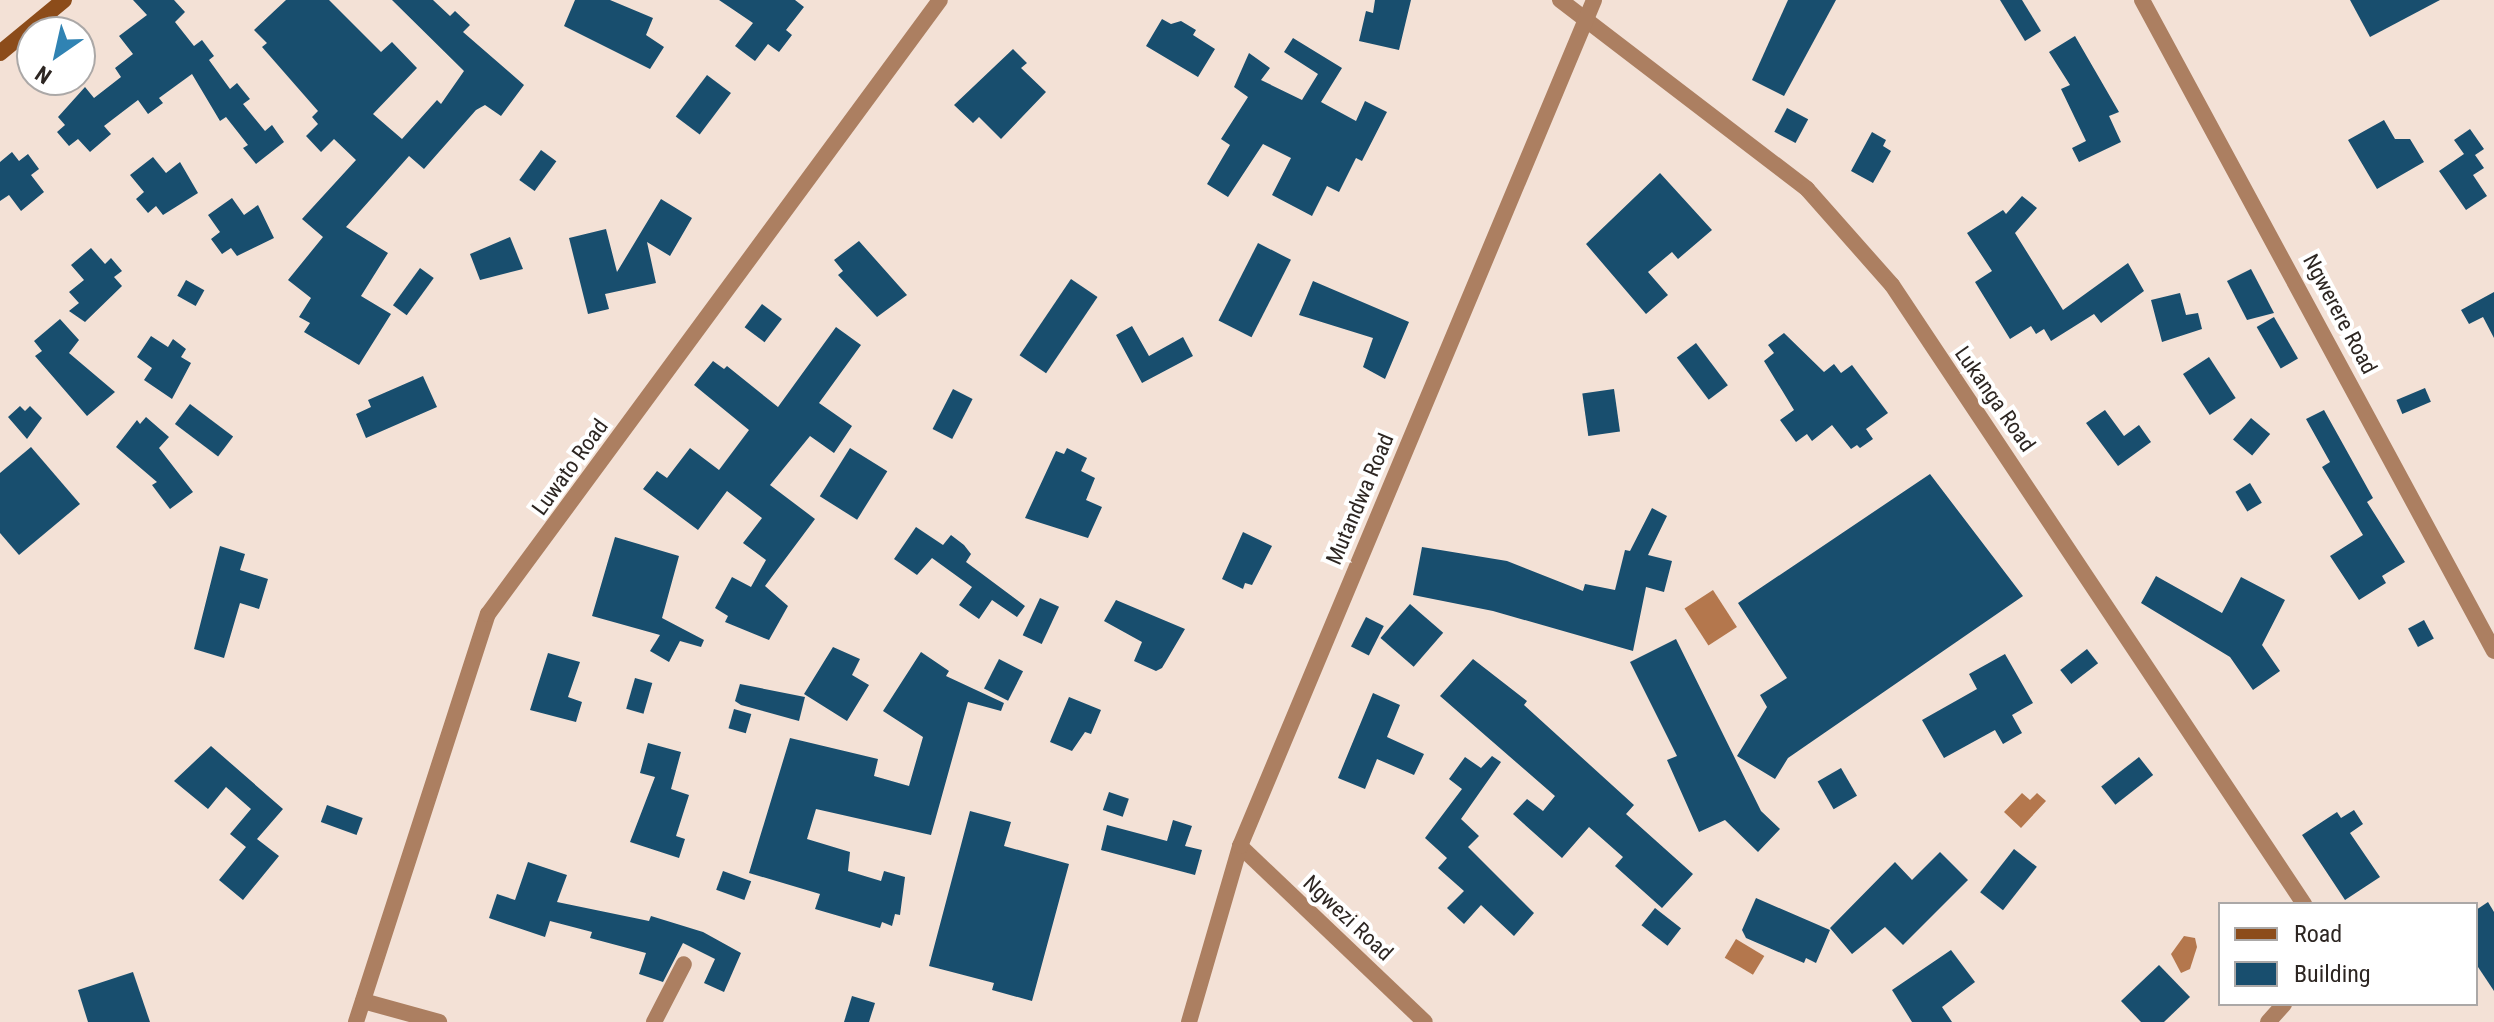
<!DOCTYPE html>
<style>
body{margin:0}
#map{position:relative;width:2494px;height:1022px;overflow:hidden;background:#f3e1d6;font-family:"Roboto Condensed",sans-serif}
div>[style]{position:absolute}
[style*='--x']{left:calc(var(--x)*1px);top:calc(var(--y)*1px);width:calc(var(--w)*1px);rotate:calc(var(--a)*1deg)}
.water>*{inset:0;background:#b4774d;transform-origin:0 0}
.building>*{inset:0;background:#184e6e;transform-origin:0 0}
.minor>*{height:16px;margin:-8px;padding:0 8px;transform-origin:8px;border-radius:8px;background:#ac7f61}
.tertiary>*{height:16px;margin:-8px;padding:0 8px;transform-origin:8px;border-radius:8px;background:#ac7f61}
.secondary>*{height:16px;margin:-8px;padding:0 8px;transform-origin:8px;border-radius:8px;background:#8c4c1a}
span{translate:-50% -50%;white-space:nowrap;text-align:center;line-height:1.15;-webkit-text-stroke:8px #fff;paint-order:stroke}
.street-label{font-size:22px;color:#2d2622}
.legend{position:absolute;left:2218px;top:902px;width:260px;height:104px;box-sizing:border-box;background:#fff;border:2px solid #aba8a7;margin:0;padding:10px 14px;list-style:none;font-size:24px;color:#2d2622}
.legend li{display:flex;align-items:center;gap:16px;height:40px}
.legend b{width:40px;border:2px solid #aba8a7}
.north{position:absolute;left:16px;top:16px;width:80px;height:80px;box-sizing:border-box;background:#fff;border:2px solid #aba8a7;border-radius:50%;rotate:214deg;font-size:22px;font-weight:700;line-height:32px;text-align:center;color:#2d2622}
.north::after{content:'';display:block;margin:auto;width:28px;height:36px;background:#3083b3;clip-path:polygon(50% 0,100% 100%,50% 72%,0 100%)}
</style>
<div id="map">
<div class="water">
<div style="left:1713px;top:590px;width:44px;height:34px;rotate:57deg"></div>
<div style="clip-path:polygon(2022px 793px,2030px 800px,2037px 793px,2046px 801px,2021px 828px,2004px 812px)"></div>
<div style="clip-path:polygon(2184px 936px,2195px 938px,2197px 947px,2190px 969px,2181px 973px,2171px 954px)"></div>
<div style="left:1736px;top:939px;width:33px;height:22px;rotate:31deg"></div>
</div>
<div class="building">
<div style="clip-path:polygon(133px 0,174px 0,185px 12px,175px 22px,194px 46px,202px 40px,214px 56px,209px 60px,230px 89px,237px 83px,250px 99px,243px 104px,265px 131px,272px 125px,284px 142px,256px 164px,243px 148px,248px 145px,226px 117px,220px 121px,192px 74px,159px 98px,163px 103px,148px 114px,138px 100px,104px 126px,111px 134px,90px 152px,78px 139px,69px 146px,57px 132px,65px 125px,58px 117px,85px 87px,94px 98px,121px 77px,115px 68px,133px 54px,119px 36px,147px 15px)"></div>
<div style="clip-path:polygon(286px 0,329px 0,381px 52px,392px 42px,417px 68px,373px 114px,402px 139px,437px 100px,441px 104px,464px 71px,392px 0,433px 0,450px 16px,455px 11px,470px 25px,463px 32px,524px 85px,501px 116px,485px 105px,476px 110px,424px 169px,409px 156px,346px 227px,388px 253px,361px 296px,391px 314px,359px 365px,304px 332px,310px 323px,299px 317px,311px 298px,288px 280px,323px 237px,302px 219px,356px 160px,334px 139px,321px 152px,306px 136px,318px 124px,312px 117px,318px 111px,262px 47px,267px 43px,254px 30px)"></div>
<div style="clip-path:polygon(575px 0,610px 0,653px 18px,646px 35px,664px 47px,650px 69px,564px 26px)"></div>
<div style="clip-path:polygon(719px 0,795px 0,804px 7px,786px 30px,792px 35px,779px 52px,768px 44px,755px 61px,735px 46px,753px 23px)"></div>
<div style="clip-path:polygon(1375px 0,1411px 0,1399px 50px,1359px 41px,1366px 11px,1373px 13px)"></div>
<div style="clip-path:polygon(1788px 0,1836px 0,1784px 96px,1752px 80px)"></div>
<div style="clip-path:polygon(2000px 0,2022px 0,2041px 31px,2025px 41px)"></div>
<div style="clip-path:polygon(2350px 0,2440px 0,2370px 37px)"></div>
<div style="clip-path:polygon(1162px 19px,1171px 24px,1181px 21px,1196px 30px,1193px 35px,1215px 49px,1198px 77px,1146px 46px)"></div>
<div style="clip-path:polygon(2075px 36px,2119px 112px,2109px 116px,2121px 142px,2079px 162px,2072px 148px,2086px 141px,2061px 89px,2070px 85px,2049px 52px)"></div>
<div style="clip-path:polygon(1293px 38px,1342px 68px,1321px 102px,1356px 121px,1365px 101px,1387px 112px,1362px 161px,1356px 158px,1339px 192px,1327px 186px,1312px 216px,1272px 195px,1291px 158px,1263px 144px,1228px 197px,1207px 184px,1230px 145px,1221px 139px,1248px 97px,1234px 87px,1249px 53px,1270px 68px,1261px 80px,1302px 100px,1318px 74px,1284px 52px)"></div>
<div style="clip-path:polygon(1013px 49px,1027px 63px,1021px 68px,1046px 92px,1001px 139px,979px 117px,973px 123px,954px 105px)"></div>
<div style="left:707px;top:75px;width:30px;height:52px;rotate:37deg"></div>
<div style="left:1787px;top:108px;width:24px;height:27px;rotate:28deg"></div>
<div style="clip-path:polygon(2384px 120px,2395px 139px,2410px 139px,2424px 162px,2377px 189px,2348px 140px)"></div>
<div style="clip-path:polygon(2470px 129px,2484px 149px,2475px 155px,2484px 168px,2473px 175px,2487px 196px,2466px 210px,2439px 171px,2464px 154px,2454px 140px)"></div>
<div style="clip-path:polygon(1872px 132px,1886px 140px,1883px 146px,1891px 151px,1873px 183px,1851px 171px)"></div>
<div style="left:541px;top:150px;width:19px;height:37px;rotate:36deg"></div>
<div style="clip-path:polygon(12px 152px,19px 161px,28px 154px,39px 169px,31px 175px,44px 192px,21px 211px,9px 195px,0 201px,0 162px)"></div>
<div style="clip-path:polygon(153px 157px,166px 173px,180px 162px,198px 193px,163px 215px,156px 206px,148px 213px,136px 199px,144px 192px,130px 175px)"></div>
<div style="clip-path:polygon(1660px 173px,1712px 230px,1678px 259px,1672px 252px,1648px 272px,1668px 295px,1646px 314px,1586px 244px)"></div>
<div style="clip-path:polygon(2022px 196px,2037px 208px,2015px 233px,2063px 310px,2128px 263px,2144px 291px,2101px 323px,2094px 314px,2051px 341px,2044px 329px,2036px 334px,2031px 326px,2010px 339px,1975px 282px,1992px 271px,1967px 233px,2003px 210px,2006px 214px)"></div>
<div style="clip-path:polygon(232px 198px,244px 215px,258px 205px,274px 238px,237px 256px,231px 248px,222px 254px,211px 239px,220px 232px,208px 215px)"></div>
<div style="clip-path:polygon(661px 199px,692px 218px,670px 256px,647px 242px,656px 283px,605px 294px,609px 309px,588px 314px,569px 238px,606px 229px,617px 272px)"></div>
<div style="clip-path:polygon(510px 237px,523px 269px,480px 280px,470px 254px)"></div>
<div style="clip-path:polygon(859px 241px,907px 295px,877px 317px,838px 275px,843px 271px,834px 260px)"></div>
<div style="left:1258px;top:243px;width:37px;height:87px;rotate:27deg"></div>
<div style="clip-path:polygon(91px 248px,105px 264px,111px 258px,122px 271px,114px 277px,122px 286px,85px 322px,69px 311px,79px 303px,69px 292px,84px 280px,71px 265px)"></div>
<div style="left:420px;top:268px;width:17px;height:46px;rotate:36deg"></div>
<div style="clip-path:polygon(2251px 269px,2274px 313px,2247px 320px,2227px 281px)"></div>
<div style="left:1071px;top:279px;width:32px;height:92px;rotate:34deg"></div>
<div style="left:186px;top:280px;width:21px;height:18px;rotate:29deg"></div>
<div style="clip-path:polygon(1313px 281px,1409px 322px,1385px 379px,1363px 367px,1373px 338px,1299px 315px)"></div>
<div style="clip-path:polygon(2494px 292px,2494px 338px,2483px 317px,2469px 324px,2461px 310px)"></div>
<div style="clip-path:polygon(2180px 293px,2186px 315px,2198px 313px,2202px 329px,2162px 342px,2151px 300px)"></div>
<div style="left:762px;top:304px;width:25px;height:29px;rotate:37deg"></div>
<div style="left:2274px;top:317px;width:48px;height:20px;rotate:60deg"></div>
<div style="clip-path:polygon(60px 319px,79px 340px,69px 353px,115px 392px,87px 416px,35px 356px,42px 351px,34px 341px)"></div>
<div style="clip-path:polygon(1132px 326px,1149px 356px,1183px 337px,1193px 356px,1142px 383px,1116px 335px)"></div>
<div style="clip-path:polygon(836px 327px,861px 345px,819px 403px,852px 426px,834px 453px,810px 436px,770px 485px,815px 519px,765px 586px,788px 606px,769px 640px,725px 622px,728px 616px,715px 608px,732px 577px,751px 587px,766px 560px,743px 543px,762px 518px,727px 491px,698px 530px,643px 489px,657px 471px,667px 478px,690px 448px,719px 470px,749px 430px,694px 385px,713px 361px,724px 369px,727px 366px,778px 407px)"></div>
<div style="clip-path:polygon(1784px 333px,1824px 372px,1834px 364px,1841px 373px,1852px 365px,1888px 413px,1866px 429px,1873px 439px,1860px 448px,1857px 445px,1851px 449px,1832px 425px,1812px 441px,1807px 434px,1796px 442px,1780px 420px,1794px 410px,1764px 361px,1774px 353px,1768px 345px)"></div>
<div style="clip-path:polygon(151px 336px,168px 347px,173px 339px,186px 349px,181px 357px,191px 363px,172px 399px,144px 380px,152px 368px,137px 357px)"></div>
<div style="left:1696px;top:343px;width:53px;height:24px;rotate:53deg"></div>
<div style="left:2209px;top:357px;width:49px;height:31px;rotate:57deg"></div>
<div style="clip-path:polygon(423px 376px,437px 407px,366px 438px,356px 414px,371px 407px,368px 400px)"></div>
<div style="left:2425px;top:388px;width:15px;height:31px;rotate:67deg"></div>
<div style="left:953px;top:389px;width:22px;height:45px;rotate:27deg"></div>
<div style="left:1614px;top:389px;width:43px;height:32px;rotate:82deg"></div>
<div style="left:190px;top:404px;width:54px;height:25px;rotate:37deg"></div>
<div style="clip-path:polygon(20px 406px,25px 411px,30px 406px,42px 418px,27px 439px,8px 417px)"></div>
<div style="clip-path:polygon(2105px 410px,2124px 436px,2139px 425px,2151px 442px,2118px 466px,2086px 423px)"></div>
<div style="clip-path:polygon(2324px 410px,2373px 498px,2367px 502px,2405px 562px,2382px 576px,2386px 583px,2359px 600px,2330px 556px,2363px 535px,2322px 467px,2330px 462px,2306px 419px)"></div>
<div style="clip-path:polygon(146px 417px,169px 437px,159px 448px,193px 492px,170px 509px,152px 485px,157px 482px,116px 447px,137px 420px,140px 424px)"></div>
<div style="left:2251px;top:418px;width:25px;height:28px;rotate:40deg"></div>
<div style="clip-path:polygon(31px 447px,80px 504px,19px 555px,0 533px,0 473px)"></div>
<div style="left:850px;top:448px;width:44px;height:57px;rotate:32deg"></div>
<div style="clip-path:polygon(1067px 448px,1087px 458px,1081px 471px,1095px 478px,1086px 500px,1102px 507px,1088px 538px,1025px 518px,1056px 451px,1064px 454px)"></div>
<div style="clip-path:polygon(1930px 474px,2023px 596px,1788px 758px,1775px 779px,1737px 756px,1767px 707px,1760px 695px,1787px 678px,1738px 603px)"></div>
<div style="left:2250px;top:483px;width:23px;height:17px;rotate:59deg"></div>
<div style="clip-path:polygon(1652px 508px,1667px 516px,1648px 555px,1672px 561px,1664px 592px,1646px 587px,1633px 651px,1493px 611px,1413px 595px,1422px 547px,1507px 561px,1583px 591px,1585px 584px,1615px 590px,1625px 550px,1630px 551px)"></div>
<div style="clip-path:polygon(916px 527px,943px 545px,951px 535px,964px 545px,971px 554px,966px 562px,1025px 606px,1017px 617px,992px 600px,979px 619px,959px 605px,972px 587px,932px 558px,917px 575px,894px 559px)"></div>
<div style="clip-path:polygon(1243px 532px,1272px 546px,1252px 585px,1245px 583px,1243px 589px,1222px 579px)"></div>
<div style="clip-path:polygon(615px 537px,679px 556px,662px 618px,704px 640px,701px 647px,680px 641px,669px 662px,650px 651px,660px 635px,592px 616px)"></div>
<div style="clip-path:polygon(220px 546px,245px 554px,240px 570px,268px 579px,259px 609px,240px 603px,224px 658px,194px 649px)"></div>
<div style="clip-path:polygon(2156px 576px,2222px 613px,2241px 577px,2285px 600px,2262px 645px,2280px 671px,2253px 690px,2230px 657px,2141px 603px)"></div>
<div style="left:1040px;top:598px;width:21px;height:41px;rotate:25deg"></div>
<div style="clip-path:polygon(1116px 600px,1185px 629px,1162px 668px,1156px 671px,1134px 661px,1142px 642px,1104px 621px)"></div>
<div style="left:1410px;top:604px;width:44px;height:45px;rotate:41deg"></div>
<div style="left:1366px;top:617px;width:20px;height:33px;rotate:27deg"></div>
<div style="left:2424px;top:620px;width:21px;height:18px;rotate:62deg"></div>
<div style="clip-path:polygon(1676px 639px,1761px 811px,1780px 829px,1758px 852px,1725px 820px,1699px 832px,1667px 760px,1677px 756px,1630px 662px)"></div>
<div style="clip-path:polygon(833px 647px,860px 659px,852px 675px,869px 685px,847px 721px,804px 694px)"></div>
<div style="left:2087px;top:649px;width:18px;height:34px;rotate:52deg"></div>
<div style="clip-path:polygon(921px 652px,949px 671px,946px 676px,1004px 703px,1001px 711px,968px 702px,931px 835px,816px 809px,807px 839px,850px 852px,848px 871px,881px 881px,884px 871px,905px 877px,900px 915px,895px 914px,892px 926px,882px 922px,880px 928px,815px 909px,820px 894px,749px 873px,790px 738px,878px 759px,874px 776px,909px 786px,923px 737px,883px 711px)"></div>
<div style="clip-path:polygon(548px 653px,580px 662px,568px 697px,582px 702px,576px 722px,530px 710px)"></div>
<div style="clip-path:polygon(2005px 654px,2033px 703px,2012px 715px,2022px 733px,2003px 744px,1995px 730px,1944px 758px,1922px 720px,1977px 689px,1969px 674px)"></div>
<div style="left:999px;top:659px;width:27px;height:33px;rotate:27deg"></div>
<div style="clip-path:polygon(1473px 659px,1527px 701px,1524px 705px,1634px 805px,1626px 814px,1693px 874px,1662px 908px,1615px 866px,1623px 857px,1589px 827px,1562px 858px,1513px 814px,1527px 799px,1543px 811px,1555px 796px,1440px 696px)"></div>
<div style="left:635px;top:678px;width:18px;height:32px;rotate:16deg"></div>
<div style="clip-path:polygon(740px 684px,805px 697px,799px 721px,741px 705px,735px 701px)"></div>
<div style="clip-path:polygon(1373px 693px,1400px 705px,1387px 737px,1424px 754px,1414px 775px,1377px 759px,1365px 789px,1338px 778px)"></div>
<div style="clip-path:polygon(1069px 697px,1101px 710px,1091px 734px,1085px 732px,1072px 751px,1050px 742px)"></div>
<div style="left:734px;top:709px;width:18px;height:20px;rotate:16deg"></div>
<div style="clip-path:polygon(648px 743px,681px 752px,671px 789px,689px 795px,676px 836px,685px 839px,679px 858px,630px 842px,655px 777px,640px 773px)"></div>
<div style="clip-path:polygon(211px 746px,283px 809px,257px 839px,279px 856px,243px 900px,219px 880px,246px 847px,230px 834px,251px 809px,226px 787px,208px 809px,174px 781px)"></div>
<div style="clip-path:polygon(1492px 756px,1501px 762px,1461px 819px,1479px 836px,1468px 847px,1534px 913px,1514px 936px,1481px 905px,1464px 924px,1447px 908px,1464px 891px,1438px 868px,1447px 858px,1425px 838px,1462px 789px,1449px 779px,1465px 757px,1481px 768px)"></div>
<div style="left:2139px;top:757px;width:23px;height:48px;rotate:52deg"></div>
<div style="left:1841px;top:768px;width:32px;height:27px;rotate:60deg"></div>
<div style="left:1109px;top:792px;width:21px;height:19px;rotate:19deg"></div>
<div style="left:327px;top:805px;width:38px;height:18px;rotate:20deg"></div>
<div style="clip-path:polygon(2354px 810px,2363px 824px,2350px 833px,2380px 877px,2345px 900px,2302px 835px,2337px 812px,2341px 818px)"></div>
<div style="clip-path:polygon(970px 811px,1011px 822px,1004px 846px,1069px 864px,1032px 1001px,992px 990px,994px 983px,929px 966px)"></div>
<div style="clip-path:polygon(1173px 820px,1192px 826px,1185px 846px,1202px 850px,1195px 875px,1101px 850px,1107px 825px,1167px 841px)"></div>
<div style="left:2014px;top:849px;width:29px;height:55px;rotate:38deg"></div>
<div style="clip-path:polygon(1940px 852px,1968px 880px,1903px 945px,1885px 927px,1852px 954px,1830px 928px,1895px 862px,1912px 880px)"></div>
<div style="clip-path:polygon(528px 862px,567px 875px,557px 902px,649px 921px,651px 916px,703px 932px,741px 953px,724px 992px,704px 983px,715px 959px,683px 943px,663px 982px,639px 974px,646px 953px,590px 938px,592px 932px,550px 921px,545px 937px,489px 918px,497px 894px,515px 900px)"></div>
<div style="left:723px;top:871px;width:30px;height:20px;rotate:20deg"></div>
<div style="clip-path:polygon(1756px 898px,1830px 930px,1816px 963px,1806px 958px,1804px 963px,1746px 938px,1742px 930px)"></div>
<div style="clip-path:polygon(2488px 902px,2494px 912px,2494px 991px,2476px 964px,2476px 910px)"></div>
<div style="left:1655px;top:908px;width:33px;height:22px;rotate:38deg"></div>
<div style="clip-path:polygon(1951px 950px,1975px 982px,1942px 1007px,1952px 1022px,1912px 1022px,1892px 990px)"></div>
<div style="clip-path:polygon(2159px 965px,2190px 997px,2164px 1022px,2141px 1022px,2121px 1001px)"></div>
<div style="clip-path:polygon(133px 972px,150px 1022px,88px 1022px,78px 990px)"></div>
<div style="clip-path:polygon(852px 996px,875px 1003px,869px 1022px,844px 1022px)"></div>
</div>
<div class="minor">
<div style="--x:1560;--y:0;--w:311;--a:37.4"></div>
<div style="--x:1807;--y:189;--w:128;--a:48.5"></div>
<div style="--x:1892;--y:285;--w:744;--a:56.35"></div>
<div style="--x:1240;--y:846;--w:255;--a:43.6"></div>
<div style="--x:363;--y:1001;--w:79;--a:15.4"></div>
<div style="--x:356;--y:1022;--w:429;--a:-72.1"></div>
<div style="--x:488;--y:614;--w:762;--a:-53.64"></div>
<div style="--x:654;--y:1022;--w:65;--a:-62.7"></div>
<div style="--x:1189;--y:1022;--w:183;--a:-73.8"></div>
<div style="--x:1240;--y:846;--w:917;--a:-67.29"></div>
<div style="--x:2268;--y:1022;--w:24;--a:-48"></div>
</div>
<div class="tertiary">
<div style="--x:2142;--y:0;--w:740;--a:61.6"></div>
</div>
<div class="secondary">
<div style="--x:0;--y:53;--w:83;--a:-39.6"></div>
</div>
<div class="street-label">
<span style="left:2340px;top:314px;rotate:62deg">Ngwerere Road</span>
<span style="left:1995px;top:399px;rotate:55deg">Lukanga Road</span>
<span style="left:570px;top:467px;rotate:-54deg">Luwato Road</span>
<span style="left:1360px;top:499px;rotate:-67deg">Mutandwa Road</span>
<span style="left:1348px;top:918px;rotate:43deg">Ngwezi Road</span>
</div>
<ul class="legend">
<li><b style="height:10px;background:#8c4c1a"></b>Road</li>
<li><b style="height:22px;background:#184e6e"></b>Building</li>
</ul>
<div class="north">N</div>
</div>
